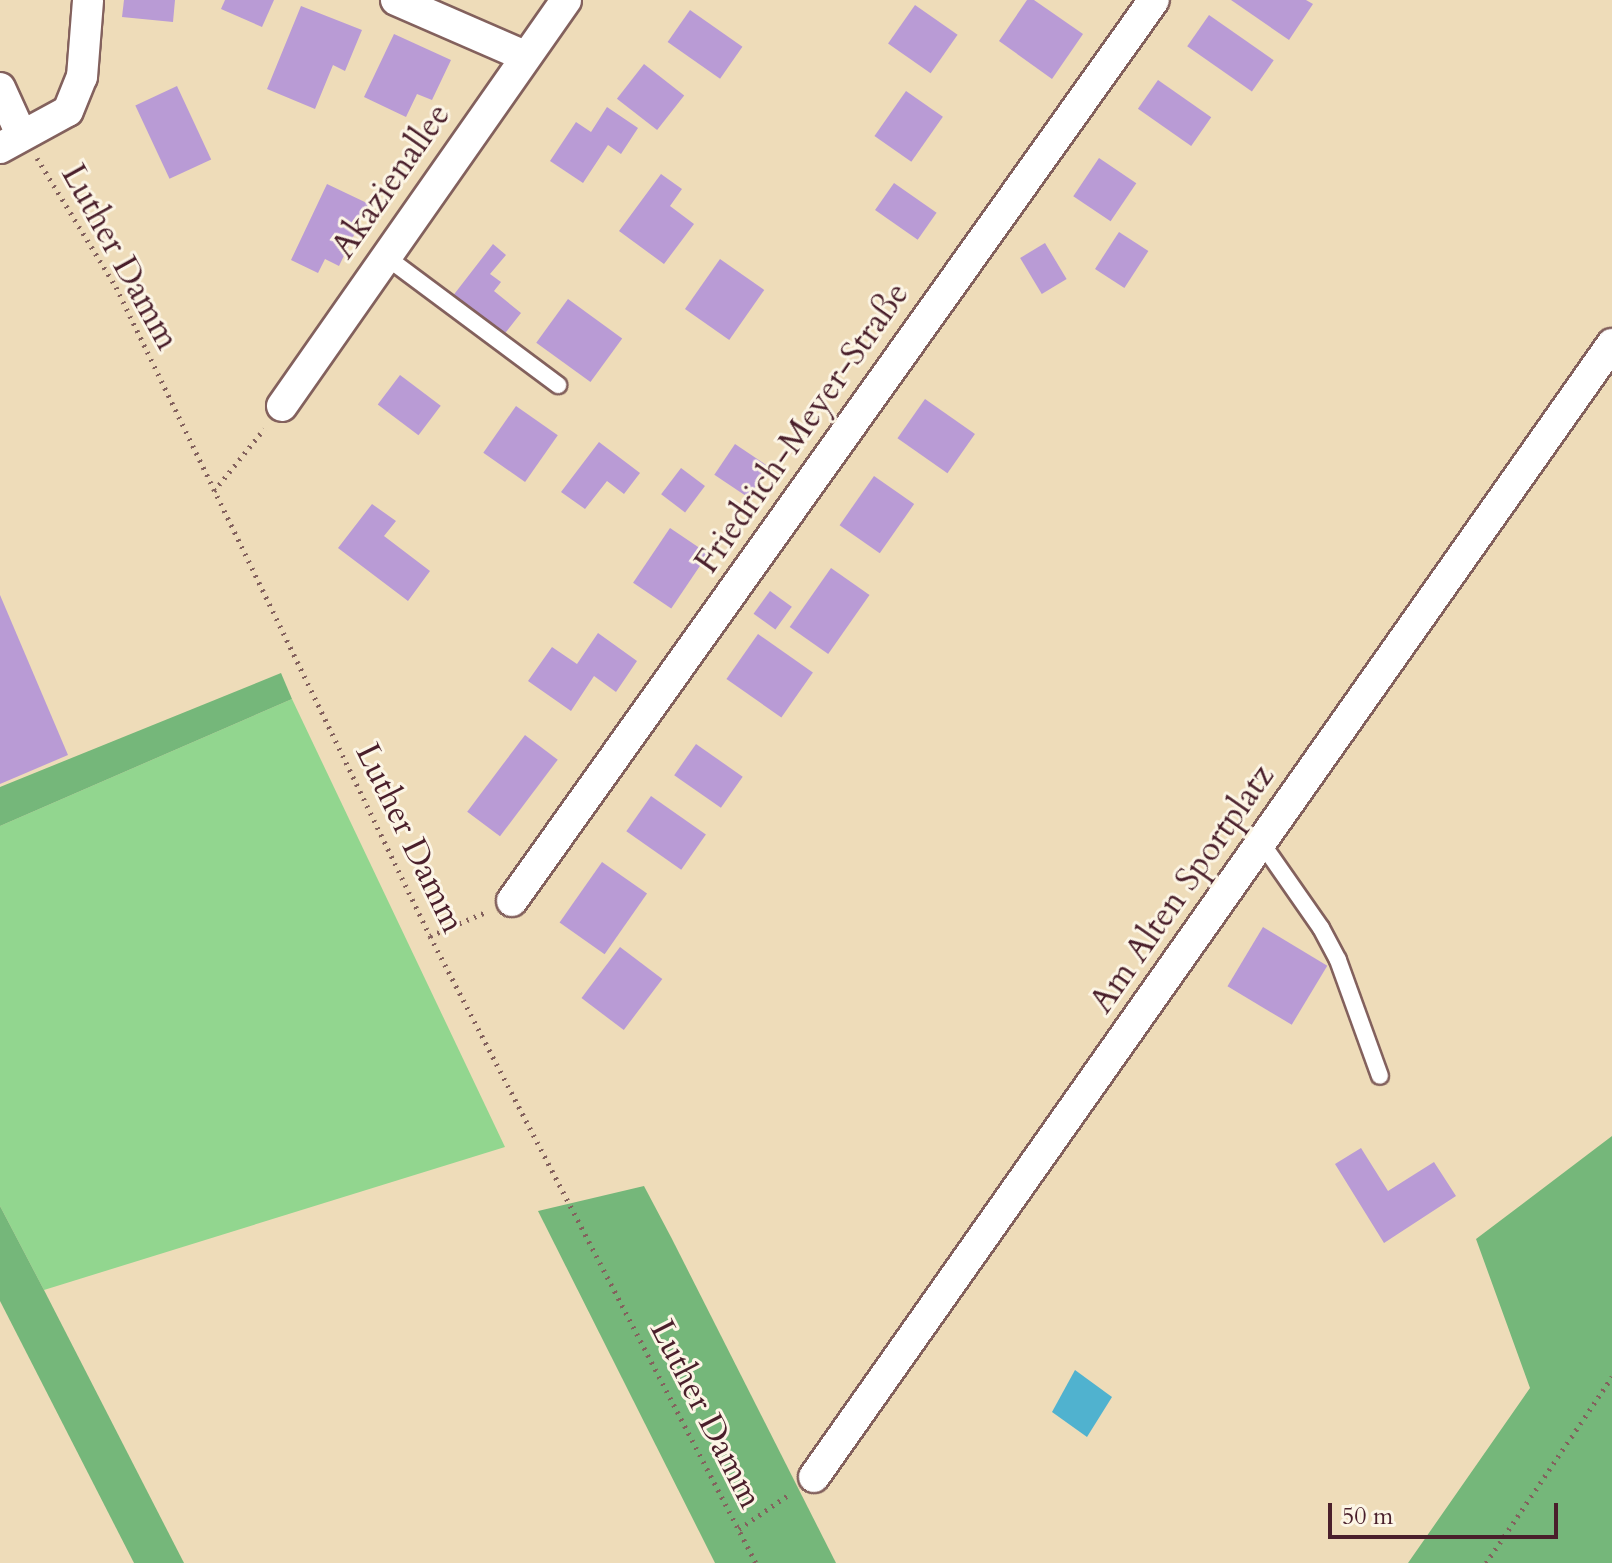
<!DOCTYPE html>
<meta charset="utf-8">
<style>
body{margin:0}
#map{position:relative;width:1612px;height:1563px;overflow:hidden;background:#eedcb9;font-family:Cardo,serif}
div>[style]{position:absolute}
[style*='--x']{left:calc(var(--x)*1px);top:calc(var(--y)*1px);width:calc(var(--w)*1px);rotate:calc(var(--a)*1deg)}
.green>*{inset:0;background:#92d68f}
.forest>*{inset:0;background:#75b77a}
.water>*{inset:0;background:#50b2cf}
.building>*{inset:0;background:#b99bd5;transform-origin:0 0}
.path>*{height:5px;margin-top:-2.5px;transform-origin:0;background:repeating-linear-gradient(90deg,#83615d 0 2px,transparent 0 8px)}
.roads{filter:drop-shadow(2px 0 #83615d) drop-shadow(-2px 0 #83615d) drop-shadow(0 2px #83615d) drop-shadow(0 -2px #83615d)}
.service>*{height:16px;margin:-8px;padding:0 8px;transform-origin:8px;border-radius:8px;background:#fff}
.minor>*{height:30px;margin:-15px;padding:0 15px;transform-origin:15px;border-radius:15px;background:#fff}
span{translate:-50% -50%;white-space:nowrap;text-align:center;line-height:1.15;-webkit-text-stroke:6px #fcf5e5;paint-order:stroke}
.street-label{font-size:34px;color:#4a1f2b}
.scale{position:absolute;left:1328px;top:1503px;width:230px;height:36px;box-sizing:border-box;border:4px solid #4a1f2b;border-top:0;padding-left:10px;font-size:24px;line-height:28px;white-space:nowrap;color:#4a1f2b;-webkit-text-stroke:6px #fcf5e5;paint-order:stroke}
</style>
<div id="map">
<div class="green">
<div style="clip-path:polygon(292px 699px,505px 1147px,44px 1290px,0 1206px,0 826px)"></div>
</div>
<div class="forest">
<div style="clip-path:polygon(281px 673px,292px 699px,0 826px,0 787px)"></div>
<div style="clip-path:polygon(1612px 1136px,1612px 1563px,1408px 1563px,1530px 1388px,1476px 1239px)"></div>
<div style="clip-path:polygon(644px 1186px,672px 1239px,836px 1563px,715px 1563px,538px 1211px)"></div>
<div style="clip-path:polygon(0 1206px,44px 1290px,184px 1563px,134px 1563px,0 1301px)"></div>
</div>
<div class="water">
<div style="clip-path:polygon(1075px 1370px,1112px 1397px,1087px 1437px,1052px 1412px)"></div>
</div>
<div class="building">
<div style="clip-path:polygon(124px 0,175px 0,173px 22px,122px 17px)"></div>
<div style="clip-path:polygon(225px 0,274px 0,262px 27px,221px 9px)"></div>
<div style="clip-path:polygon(1027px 0,1034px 0,1083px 34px,1052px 79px,999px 41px)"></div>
<div style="clip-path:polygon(1231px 0,1306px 0,1313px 4px,1289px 40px)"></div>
<div style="left:915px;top:5px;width:52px;height:47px;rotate:35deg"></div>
<div style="clip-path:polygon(301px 6px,362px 30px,345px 71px,333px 65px,315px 109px,267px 89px)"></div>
<div style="left:690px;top:10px;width:64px;height:39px;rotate:35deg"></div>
<div style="left:1209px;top:15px;width:79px;height:38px;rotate:35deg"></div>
<div style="clip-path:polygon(394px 34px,451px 60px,432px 100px,417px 94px,406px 117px,364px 97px)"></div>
<div style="left:644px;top:64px;width:51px;height:44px;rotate:38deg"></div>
<div style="left:1158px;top:80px;width:65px;height:35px;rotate:35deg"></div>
<div style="left:177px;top:86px;width:81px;height:46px;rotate:65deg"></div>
<div style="left:906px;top:91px;width:45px;height:55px;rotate:35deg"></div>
<div style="clip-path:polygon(607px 107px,638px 128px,621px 154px,608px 145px,583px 183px,550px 161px,576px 122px,591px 132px)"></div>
<div style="left:1099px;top:158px;width:45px;height:46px;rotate:34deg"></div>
<div style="clip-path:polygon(661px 174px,682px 189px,670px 206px,694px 224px,664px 264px,619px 231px)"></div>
<div style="left:894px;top:183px;width:52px;height:33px;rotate:35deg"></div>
<div style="clip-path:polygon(327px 184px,369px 204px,339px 266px,325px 259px,318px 273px,291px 260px)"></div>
<div style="left:1119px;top:232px;width:35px;height:44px;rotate:33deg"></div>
<div style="left:1045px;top:243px;width:42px;height:29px;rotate:59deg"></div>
<div style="clip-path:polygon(493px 244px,506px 255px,490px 274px,501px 282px,494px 291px,521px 313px,502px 337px,452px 297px)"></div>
<div style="left:720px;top:259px;width:54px;height:61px;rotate:35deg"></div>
<div style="left:568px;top:299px;width:67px;height:54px;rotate:36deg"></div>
<div style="left:400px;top:375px;width:51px;height:37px;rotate:37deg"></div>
<div style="left:925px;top:399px;width:61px;height:48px;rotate:35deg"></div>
<div style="left:516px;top:406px;width:51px;height:57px;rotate:35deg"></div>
<div style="clip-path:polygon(599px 442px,640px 473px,624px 494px,607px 481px,585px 509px,561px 492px)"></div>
<div style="left:735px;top:444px;width:41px;height:37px;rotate:34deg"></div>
<div style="left:681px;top:468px;width:30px;height:33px;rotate:37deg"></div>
<div style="left:874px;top:476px;width:49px;height:60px;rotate:35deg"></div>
<div style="clip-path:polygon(372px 504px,396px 521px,384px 536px,430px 571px,408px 601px,338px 548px)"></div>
<div style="left:670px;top:528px;width:46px;height:66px;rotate:34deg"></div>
<div style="left:831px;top:568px;width:47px;height:72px;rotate:35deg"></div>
<div style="left:770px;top:591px;width:27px;height:28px;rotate:36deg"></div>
<div style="clip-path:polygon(0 595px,68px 755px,0 784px)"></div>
<div style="clip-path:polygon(598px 633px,637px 661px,616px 692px,594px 676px,571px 711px,528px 681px,552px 647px,577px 664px)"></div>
<div style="left:758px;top:634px;width:67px;height:55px;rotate:35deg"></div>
<div style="left:525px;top:735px;width:41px;height:96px;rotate:37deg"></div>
<div style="left:696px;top:744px;width:57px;height:38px;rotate:35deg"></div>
<div style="left:651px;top:796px;width:67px;height:43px;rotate:35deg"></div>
<div style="left:602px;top:862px;width:55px;height:74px;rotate:35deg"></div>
<div style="left:1263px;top:927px;width:75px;height:69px;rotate:31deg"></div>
<div style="left:620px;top:947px;width:53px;height:64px;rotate:37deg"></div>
<div style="clip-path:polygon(1361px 1148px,1388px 1191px,1434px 1162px,1456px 1196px,1384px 1243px,1335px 1164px)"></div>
</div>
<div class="path">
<div style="--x:37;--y:158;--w:151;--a:58.5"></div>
<div style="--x:116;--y:287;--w:721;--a:64.18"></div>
<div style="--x:430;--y:936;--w:707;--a:62.53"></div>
<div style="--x:214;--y:491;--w:80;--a:-51.1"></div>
<div style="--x:430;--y:936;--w:63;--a:-23.3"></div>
<div style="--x:739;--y:1529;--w:63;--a:-34.7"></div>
<div style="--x:1486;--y:1563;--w:225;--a:-55.9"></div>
</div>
<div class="roads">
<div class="service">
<div style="--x:385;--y:256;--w:216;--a:36.7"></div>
<div style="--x:1261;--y:842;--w:105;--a:55.1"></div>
<div style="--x:1321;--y:928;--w:36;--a:62"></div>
<div style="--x:1338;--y:960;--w:123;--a:70.1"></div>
</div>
<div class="minor">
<div style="--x:396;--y:0;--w:141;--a:23.5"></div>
<div style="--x:0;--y:88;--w:51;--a:65.5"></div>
<div style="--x:0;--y:148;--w:77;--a:-28.6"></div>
<div style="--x:68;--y:111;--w:37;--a:-68"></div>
<div style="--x:82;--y:77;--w:77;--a:-85.5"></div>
<div style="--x:282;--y:406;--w:495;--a:-55"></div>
<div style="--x:512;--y:901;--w:1106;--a:-54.53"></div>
<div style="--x:814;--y:1477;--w:1386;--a:-54.84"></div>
</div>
</div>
<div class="street-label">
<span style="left:391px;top:181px;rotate:-55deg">Akazienallee</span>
<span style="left:120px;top:257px;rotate:61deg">Luther Damm</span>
<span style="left:802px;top:428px;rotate:-55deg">Friedrich-Meyer-Straße</span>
<span style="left:410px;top:838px;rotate:64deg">Luther Damm</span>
<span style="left:1182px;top:889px;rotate:-55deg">Am Alten Sportplatz</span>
<span style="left:706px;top:1414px;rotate:63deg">Luther Damm</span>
</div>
<div class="scale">50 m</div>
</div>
